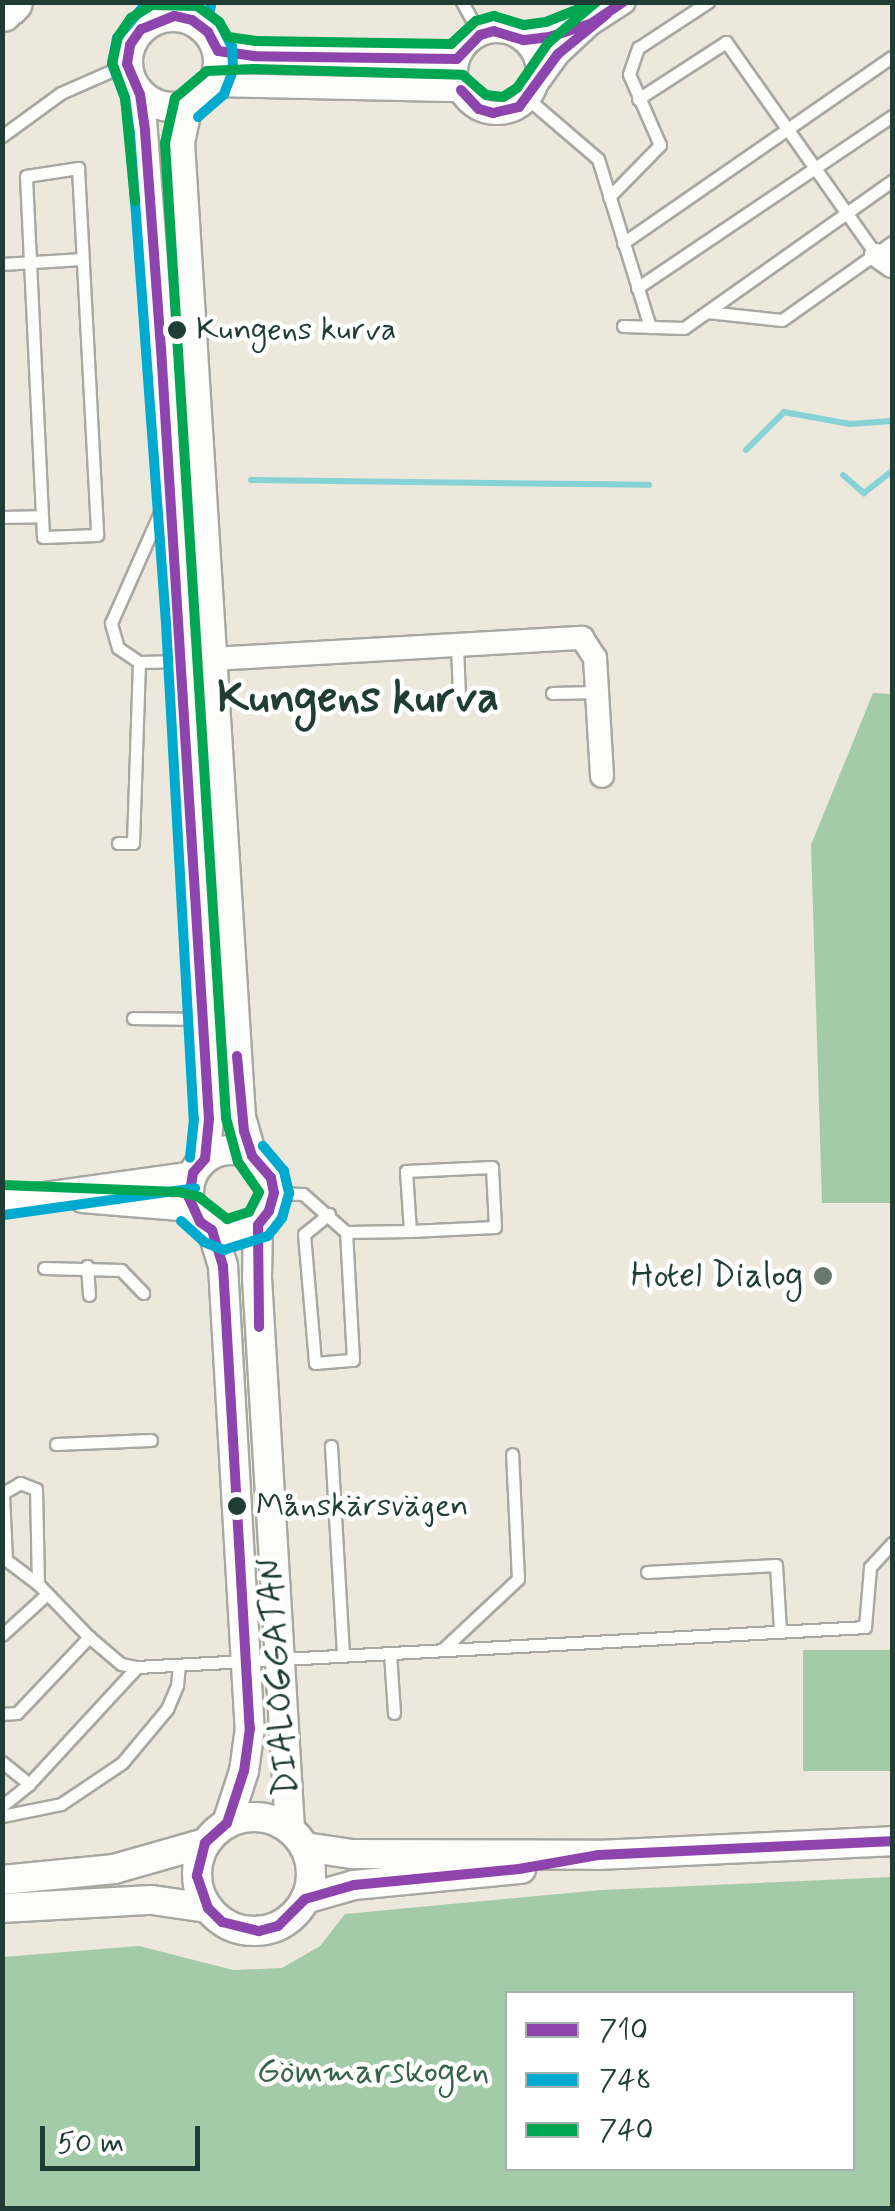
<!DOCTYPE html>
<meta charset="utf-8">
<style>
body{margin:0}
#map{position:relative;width:895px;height:2211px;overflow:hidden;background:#ece8dc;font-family:Mynerve,sans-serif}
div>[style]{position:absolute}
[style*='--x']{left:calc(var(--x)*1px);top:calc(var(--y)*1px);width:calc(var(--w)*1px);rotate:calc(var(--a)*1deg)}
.forest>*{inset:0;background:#a3cba8;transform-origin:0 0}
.stream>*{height:6px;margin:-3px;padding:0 3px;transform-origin:3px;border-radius:3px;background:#87d2d6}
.roads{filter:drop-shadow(2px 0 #a7a8a1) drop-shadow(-2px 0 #a7a8a1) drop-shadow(0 2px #a7a8a1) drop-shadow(0 -2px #a7a8a1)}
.service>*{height:11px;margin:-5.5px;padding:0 5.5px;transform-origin:5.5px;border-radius:5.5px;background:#fcfcfa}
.minor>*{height:22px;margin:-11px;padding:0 11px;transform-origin:11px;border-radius:11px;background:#fcfcfa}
.minor>.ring{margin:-11px;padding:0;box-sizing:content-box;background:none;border:22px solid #fcfcfa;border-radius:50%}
.tertiary>*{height:28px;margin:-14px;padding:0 14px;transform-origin:14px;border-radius:14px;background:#fcfcfa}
.tertiary>.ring{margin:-14px;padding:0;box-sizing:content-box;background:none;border:28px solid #fcfcfa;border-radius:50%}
.motorway>*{height:42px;margin:-21px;padding:0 21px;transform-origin:21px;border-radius:21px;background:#fcfcfa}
.bus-1>*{height:10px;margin:-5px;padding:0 5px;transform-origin:5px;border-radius:5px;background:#8e44ad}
.bus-2>*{height:10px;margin:-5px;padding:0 5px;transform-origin:5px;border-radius:5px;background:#00a9ce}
.bus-3>*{height:10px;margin:-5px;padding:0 5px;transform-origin:5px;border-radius:5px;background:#00a651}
.dots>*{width:28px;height:28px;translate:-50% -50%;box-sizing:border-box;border:5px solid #fff;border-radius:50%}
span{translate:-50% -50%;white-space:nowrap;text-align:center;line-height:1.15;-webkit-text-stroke:9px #fff;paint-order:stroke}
.bus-label{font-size:32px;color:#1f3d34}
.left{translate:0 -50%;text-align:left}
.poi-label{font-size:35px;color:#1f3d34}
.right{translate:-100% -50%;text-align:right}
.street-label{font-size:35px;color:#1f3d34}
.park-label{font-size:35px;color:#37624c}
.district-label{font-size:45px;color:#1f3d34;font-weight:700}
.frame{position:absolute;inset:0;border:5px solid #1f3d34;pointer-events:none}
.legend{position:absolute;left:505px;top:1991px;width:350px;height:180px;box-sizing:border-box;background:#fff;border:2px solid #a5b1ae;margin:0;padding:12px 18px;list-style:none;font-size:30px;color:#1f3d34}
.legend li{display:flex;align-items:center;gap:20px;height:50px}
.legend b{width:50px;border:2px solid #a5b1ae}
.scale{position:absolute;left:40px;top:2126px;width:160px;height:45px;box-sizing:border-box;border:5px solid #1f3d34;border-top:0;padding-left:12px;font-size:30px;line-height:35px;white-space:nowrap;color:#1f3d34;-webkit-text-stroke:8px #fff;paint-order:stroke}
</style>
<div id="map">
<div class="forest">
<div style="clip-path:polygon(873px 693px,892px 694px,892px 1203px,822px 1203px,811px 845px)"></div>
<div style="left:892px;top:1650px;width:121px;height:89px;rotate:90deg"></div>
<div style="clip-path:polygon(evenodd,892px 1877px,892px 2208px,3px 2208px,3px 1957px,139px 1946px,233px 1970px,282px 1968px,320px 1946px,345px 1914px,601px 1890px,892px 1877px,508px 1994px,852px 1994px,852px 2168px,508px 2168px,508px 1994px)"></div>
</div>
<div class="stream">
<div style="--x:746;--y:450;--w:54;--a:-45"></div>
<div style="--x:784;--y:412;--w:67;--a:10.3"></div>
<div style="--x:850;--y:424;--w:42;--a:-4.1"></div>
<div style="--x:843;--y:475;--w:28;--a:41"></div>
<div style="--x:864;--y:493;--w:36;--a:-38"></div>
<div style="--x:251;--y:480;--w:398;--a:0.7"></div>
</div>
<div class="roads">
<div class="service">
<div style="--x:462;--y:2;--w:38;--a:61"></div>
<div style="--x:528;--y:99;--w:92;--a:40.6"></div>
<div style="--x:598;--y:159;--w:176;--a:72.8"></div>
<div style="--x:638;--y:99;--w:105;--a:-32.9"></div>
<div style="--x:726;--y:42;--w:261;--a:54.8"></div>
<div style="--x:2;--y:136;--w:73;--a:-36.1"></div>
<div style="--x:61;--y:93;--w:72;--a:-23.7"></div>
<div style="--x:78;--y:168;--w:367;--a:87"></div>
<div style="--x:97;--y:535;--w:54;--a:177.9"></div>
<div style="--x:43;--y:537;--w:361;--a:-92.7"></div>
<div style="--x:26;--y:176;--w:53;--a:-8.7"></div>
<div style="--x:609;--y:197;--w:73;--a:-45.6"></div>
<div style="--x:660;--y:145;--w:77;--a:-113.6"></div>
<div style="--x:629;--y:74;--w:28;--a:-71"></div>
<div style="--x:638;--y:48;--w:84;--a:-33.3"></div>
<div style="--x:623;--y:243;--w:327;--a:-34.7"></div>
<div style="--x:2;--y:264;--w:80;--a:-3.6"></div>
<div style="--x:637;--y:288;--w:308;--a:-34"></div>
<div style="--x:707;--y:312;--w:75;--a:6.1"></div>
<div style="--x:782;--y:320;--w:135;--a:-35.3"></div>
<div style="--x:623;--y:326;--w:61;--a:1.9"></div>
<div style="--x:684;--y:328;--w:255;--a:-35.3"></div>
<div style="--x:2;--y:517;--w:39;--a:-1"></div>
<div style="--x:457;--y:645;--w:53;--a:87.8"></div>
<div style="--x:139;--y:662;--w:25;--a:-146"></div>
<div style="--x:118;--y:648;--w:26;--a:-106"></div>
<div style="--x:111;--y:623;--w:133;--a:-66.1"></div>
<div style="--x:552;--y:693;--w:45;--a:-1.3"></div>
<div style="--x:118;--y:843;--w:15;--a:0"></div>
<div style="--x:133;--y:843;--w:181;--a:-88.1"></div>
<div style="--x:139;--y:662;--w:43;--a:-1.3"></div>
<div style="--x:133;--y:1018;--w:70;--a:0.8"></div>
<div style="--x:274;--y:1193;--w:29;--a:2"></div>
<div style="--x:303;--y:1194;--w:57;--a:41.5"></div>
<div style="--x:346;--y:1232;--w:64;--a:-0.9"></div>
<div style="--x:410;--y:1231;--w:85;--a:-2.7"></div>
<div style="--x:495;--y:1227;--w:60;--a:-92.9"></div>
<div style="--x:492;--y:1167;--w:86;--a:177.3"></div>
<div style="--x:406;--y:1171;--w:60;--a:86.2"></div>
<div style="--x:329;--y:1214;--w:32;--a:141"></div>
<div style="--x:304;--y:1234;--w:129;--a:85.1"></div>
<div style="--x:315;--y:1363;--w:38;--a:-5"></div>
<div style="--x:353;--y:1360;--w:128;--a:-93.1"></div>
<div style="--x:87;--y:1266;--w:29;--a:86"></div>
<div style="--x:44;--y:1268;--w:77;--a:1.5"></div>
<div style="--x:121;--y:1270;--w:32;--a:46"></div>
<div style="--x:56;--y:1444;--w:95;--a:-2.4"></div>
<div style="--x:331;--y:1446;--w:209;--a:86.7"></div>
<div style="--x:647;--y:1572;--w:129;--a:-3.1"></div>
<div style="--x:776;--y:1565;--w:66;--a:86.5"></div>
<div style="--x:38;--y:1584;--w:40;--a:-143"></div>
<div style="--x:6;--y:1560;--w:67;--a:-92.6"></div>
<div style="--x:3;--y:1493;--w:20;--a:-30"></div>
<div style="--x:20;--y:1483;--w:17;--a:21"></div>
<div style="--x:36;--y:1489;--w:95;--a:88.8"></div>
<div style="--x:38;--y:1584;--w:74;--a:46.1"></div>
<div style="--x:89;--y:1637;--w:42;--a:40.2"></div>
<div style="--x:121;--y:1664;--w:16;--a:11"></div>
<div style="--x:137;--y:1667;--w:729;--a:-3.14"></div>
<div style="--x:865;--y:1627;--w:60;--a:-85.2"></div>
<div style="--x:870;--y:1567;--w:33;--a:-47"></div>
<div style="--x:2;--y:1635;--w:59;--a:-42.3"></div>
<div style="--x:442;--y:1650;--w:104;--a:-43.1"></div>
<div style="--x:518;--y:1579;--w:125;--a:-92.7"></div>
<div style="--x:390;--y:1653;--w:60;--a:86.2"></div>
<div style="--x:2;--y:1714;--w:15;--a:-4"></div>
<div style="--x:17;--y:1713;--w:105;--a:-46.5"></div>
<div style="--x:2;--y:1762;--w:35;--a:39"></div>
<div style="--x:29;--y:1784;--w:159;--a:-47.3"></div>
<div style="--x:2;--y:1806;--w:35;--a:-39"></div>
<div style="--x:2;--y:1816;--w:60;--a:-11.5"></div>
<div style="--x:61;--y:1804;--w:73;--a:-33.9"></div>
<div style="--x:122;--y:1763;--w:70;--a:-50.2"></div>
<div style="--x:167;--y:1709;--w:26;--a:-67"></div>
<div style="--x:177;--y:1685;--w:20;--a:-84"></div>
</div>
<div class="minor">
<div class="ring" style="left:456px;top:31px;width:60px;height:60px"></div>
<div style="--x:523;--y:40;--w:62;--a:-13.1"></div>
<div style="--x:218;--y:51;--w:36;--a:8"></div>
<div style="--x:254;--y:56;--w:203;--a:0.8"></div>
<div style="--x:537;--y:83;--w:36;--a:-54"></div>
<div style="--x:558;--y:54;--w:44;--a:-43.2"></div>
<div style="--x:590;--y:24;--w:40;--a:-32.9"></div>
<div style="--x:212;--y:85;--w:249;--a:1.2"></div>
<div style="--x:876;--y:255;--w:19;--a:35"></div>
<div style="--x:195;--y:660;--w:388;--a:-3.3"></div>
<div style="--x:582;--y:638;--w:24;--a:57"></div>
<div style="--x:595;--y:658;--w:118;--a:86.6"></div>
<div style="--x:2;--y:1200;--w:193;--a:-8"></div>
<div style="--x:82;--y:1201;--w:110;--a:4.7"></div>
</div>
<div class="tertiary">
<div class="ring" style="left:128px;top:17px;width:62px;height:62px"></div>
<div style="--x:140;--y:94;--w:531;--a:85.57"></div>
<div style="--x:181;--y:623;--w:497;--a:86.8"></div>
<div style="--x:209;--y:1119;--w:40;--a:95.7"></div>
<div style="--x:188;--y:105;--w:38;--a:102"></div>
<div style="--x:180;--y:142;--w:977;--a:86.42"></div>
<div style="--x:241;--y:1117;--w:41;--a:74.2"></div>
<div class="ring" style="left:189px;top:1150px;width:56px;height:56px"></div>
<div style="--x:258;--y:1225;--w:53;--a:91.1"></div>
<div style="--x:257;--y:1278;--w:551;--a:86.57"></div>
<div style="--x:212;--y:1230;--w:38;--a:73"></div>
<div style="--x:223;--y:1266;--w:463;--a:86.7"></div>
<div style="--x:250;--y:1728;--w:43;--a:97.9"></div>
<div style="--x:244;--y:1771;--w:55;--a:108.1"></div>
<div class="ring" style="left:197px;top:1817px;width:86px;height:86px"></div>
<div style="--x:305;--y:1847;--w:48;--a:8.5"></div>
<div style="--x:352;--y:1854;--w:246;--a:0.2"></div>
<div style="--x:598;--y:1855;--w:294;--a:-2.7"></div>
<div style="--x:2;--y:1880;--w:113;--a:-5.6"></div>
<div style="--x:114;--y:1869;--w:95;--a:-15.9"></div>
<div style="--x:305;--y:1899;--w:51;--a:-15.9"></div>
<div style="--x:354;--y:1885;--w:168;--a:-5.5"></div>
<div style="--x:2;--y:1908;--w:150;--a:-3.1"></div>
<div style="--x:152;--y:1900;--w:57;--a:8.1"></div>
</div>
<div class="motorway">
<div style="--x:2;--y:10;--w:12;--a:-42"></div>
</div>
</div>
<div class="bus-1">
<div style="--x:623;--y:2;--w:40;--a:146"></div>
<div style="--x:590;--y:24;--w:43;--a:162.4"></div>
<div style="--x:549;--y:37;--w:26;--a:173"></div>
<div style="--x:523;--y:40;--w:30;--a:-163"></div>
<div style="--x:494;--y:31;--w:15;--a:164"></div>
<div style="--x:480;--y:35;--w:33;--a:134"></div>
<div style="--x:457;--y:59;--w:203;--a:-179.2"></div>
<div style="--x:254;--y:56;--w:36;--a:-172"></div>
<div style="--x:218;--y:51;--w:21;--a:-118"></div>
<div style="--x:208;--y:32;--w:20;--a:-143"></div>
<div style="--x:192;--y:20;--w:18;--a:-167"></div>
<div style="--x:174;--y:16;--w:35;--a:158"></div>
<div style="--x:141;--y:29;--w:19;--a:125"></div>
<div style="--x:130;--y:45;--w:19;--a:99"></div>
<div style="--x:127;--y:64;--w:33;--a:67"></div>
<div style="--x:140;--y:94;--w:37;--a:82"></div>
<div style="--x:145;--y:131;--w:218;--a:85.8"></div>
<div style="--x:161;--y:348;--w:772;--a:86.44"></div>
<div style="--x:209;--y:1119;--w:40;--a:95.7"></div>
<div style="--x:205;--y:1159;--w:18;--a:131"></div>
<div style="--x:193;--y:1173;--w:25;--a:99"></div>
<div style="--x:189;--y:1198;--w:26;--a:65"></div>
<div style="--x:200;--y:1222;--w:14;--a:34"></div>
<div style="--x:212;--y:1230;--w:38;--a:73"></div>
<div style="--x:223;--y:1266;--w:463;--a:86.7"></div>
<div style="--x:250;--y:1728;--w:43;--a:97.9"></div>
<div style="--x:244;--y:1771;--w:55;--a:108.1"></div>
<div style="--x:227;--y:1823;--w:30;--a:138"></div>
<div style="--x:205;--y:1843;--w:34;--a:104"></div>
<div style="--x:197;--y:1876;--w:34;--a:71"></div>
<div style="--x:208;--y:1908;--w:20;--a:45"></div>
<div style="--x:222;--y:1922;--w:38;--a:14"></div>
<div style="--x:259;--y:1931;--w:20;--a:-15"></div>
<div style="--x:278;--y:1926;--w:38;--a:-45"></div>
<div style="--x:305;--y:1899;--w:51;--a:-15.9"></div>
<div style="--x:354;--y:1885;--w:166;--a:-5.5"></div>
<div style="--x:519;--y:1869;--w:80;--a:-10"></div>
<div style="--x:598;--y:1855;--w:294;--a:-2.7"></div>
<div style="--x:461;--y:90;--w:26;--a:47"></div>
<div style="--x:479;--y:109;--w:15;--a:16"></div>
<div style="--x:493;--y:113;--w:27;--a:-13"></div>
<div style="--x:519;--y:107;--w:66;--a:-53.7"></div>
<div style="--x:558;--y:54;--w:63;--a:-39.2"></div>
<div style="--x:237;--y:1056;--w:75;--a:84.7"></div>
<div style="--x:244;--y:1131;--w:26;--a:72"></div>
<div style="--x:252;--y:1156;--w:29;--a:49"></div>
<div style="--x:271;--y:1178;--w:15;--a:79"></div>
<div style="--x:274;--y:1193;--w:19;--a:106"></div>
<div style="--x:269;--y:1211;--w:18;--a:128"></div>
<div style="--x:258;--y:1225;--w:102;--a:89.4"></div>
</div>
<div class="bus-2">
<div style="--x:147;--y:2;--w:47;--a:129.8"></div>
<div style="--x:117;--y:38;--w:26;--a:101"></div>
<div style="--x:112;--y:64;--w:36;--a:69"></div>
<div style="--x:125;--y:98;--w:35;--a:82"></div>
<div style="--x:130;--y:133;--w:492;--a:85.8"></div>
<div style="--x:166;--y:624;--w:496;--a:86.8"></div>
<div style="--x:194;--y:1119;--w:39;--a:96"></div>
<div style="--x:198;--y:117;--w:35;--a:-41"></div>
<div style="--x:224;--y:94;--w:26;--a:-69"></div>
<div style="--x:233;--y:70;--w:23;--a:-92"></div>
<div style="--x:232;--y:47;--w:27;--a:-117"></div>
<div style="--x:220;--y:23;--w:14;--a:-141"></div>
<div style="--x:209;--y:14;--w:8;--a:-76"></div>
<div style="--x:4;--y:1215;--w:193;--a:-8"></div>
<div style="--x:181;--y:1221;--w:31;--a:42"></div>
<div style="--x:204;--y:1242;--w:22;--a:22"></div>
<div style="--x:224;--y:1250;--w:46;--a:-17.7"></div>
<div style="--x:268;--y:1236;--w:23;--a:-52"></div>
<div style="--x:282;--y:1218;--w:26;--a:-74"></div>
<div style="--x:289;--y:1193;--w:23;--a:-103"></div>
<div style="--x:284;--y:1171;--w:33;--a:-130"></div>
</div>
<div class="bus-3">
<div style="--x:135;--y:201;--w:103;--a:-95.5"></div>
<div style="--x:125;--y:98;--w:37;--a:-110"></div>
<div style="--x:112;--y:63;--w:27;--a:-77"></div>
<div style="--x:118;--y:37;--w:23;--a:-56"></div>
<div style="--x:131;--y:18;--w:25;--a:-32"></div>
<div style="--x:152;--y:5;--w:45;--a:1.3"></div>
<div style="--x:197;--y:6;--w:27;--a:36"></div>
<div style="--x:219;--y:22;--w:17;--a:59"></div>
<div style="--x:228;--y:37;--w:27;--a:8"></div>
<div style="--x:255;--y:41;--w:196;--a:0.9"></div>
<div style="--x:451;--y:44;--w:34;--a:-43"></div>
<div style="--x:476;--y:21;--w:19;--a:-16"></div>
<div style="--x:494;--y:16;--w:31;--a:17"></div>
<div style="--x:524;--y:25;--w:22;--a:-8"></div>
<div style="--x:546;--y:22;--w:54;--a:-21.8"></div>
<div style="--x:3;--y:1185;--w:175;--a:2.3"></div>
<div style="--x:178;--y:1192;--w:22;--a:13"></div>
<div style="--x:199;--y:1197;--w:36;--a:38"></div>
<div style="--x:227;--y:1219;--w:23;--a:-18"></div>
<div style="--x:249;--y:1212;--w:22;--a:-63"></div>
<div style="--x:259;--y:1192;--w:37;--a:-125"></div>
<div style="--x:238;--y:1162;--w:46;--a:-105.3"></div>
<div style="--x:226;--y:1118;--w:977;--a:-93.58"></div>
<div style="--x:165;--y:143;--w:46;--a:-77.5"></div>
<div style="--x:175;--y:98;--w:42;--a:-40.2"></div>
<div style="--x:207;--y:71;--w:46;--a:-2.5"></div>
<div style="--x:253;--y:69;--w:210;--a:1.6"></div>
<div style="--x:463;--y:75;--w:30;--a:41"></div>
<div style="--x:486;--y:95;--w:17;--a:7"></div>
<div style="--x:503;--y:97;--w:17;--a:-33"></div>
<div style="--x:517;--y:88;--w:55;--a:-55.4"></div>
<div style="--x:548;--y:43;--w:63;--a:-40.5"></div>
</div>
<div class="dots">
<div style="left:177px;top:330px;background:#1f3d34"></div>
<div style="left:823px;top:1276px;background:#67796f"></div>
<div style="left:237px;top:1506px;background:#1f3d34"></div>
</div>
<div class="bus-label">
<span class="left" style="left:196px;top:330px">Kungens kurva</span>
<span class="left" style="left:256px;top:1506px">Månskärsvägen</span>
</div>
<div class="poi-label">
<span class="right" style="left:803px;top:1276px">Hotel Dialog</span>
</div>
<div class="street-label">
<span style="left:279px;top:1677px;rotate:-94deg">DIALOGGATAN</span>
</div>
<div class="park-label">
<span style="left:373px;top:2072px">Gömmarskogen</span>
</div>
<div class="district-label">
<span style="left:358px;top:699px">Kungens kurva</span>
</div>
<div class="frame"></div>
<ul class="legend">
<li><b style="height:12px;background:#8e44ad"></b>710</li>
<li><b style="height:12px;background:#00a9ce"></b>748</li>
<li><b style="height:12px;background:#00a651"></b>740</li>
</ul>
<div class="scale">50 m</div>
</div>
